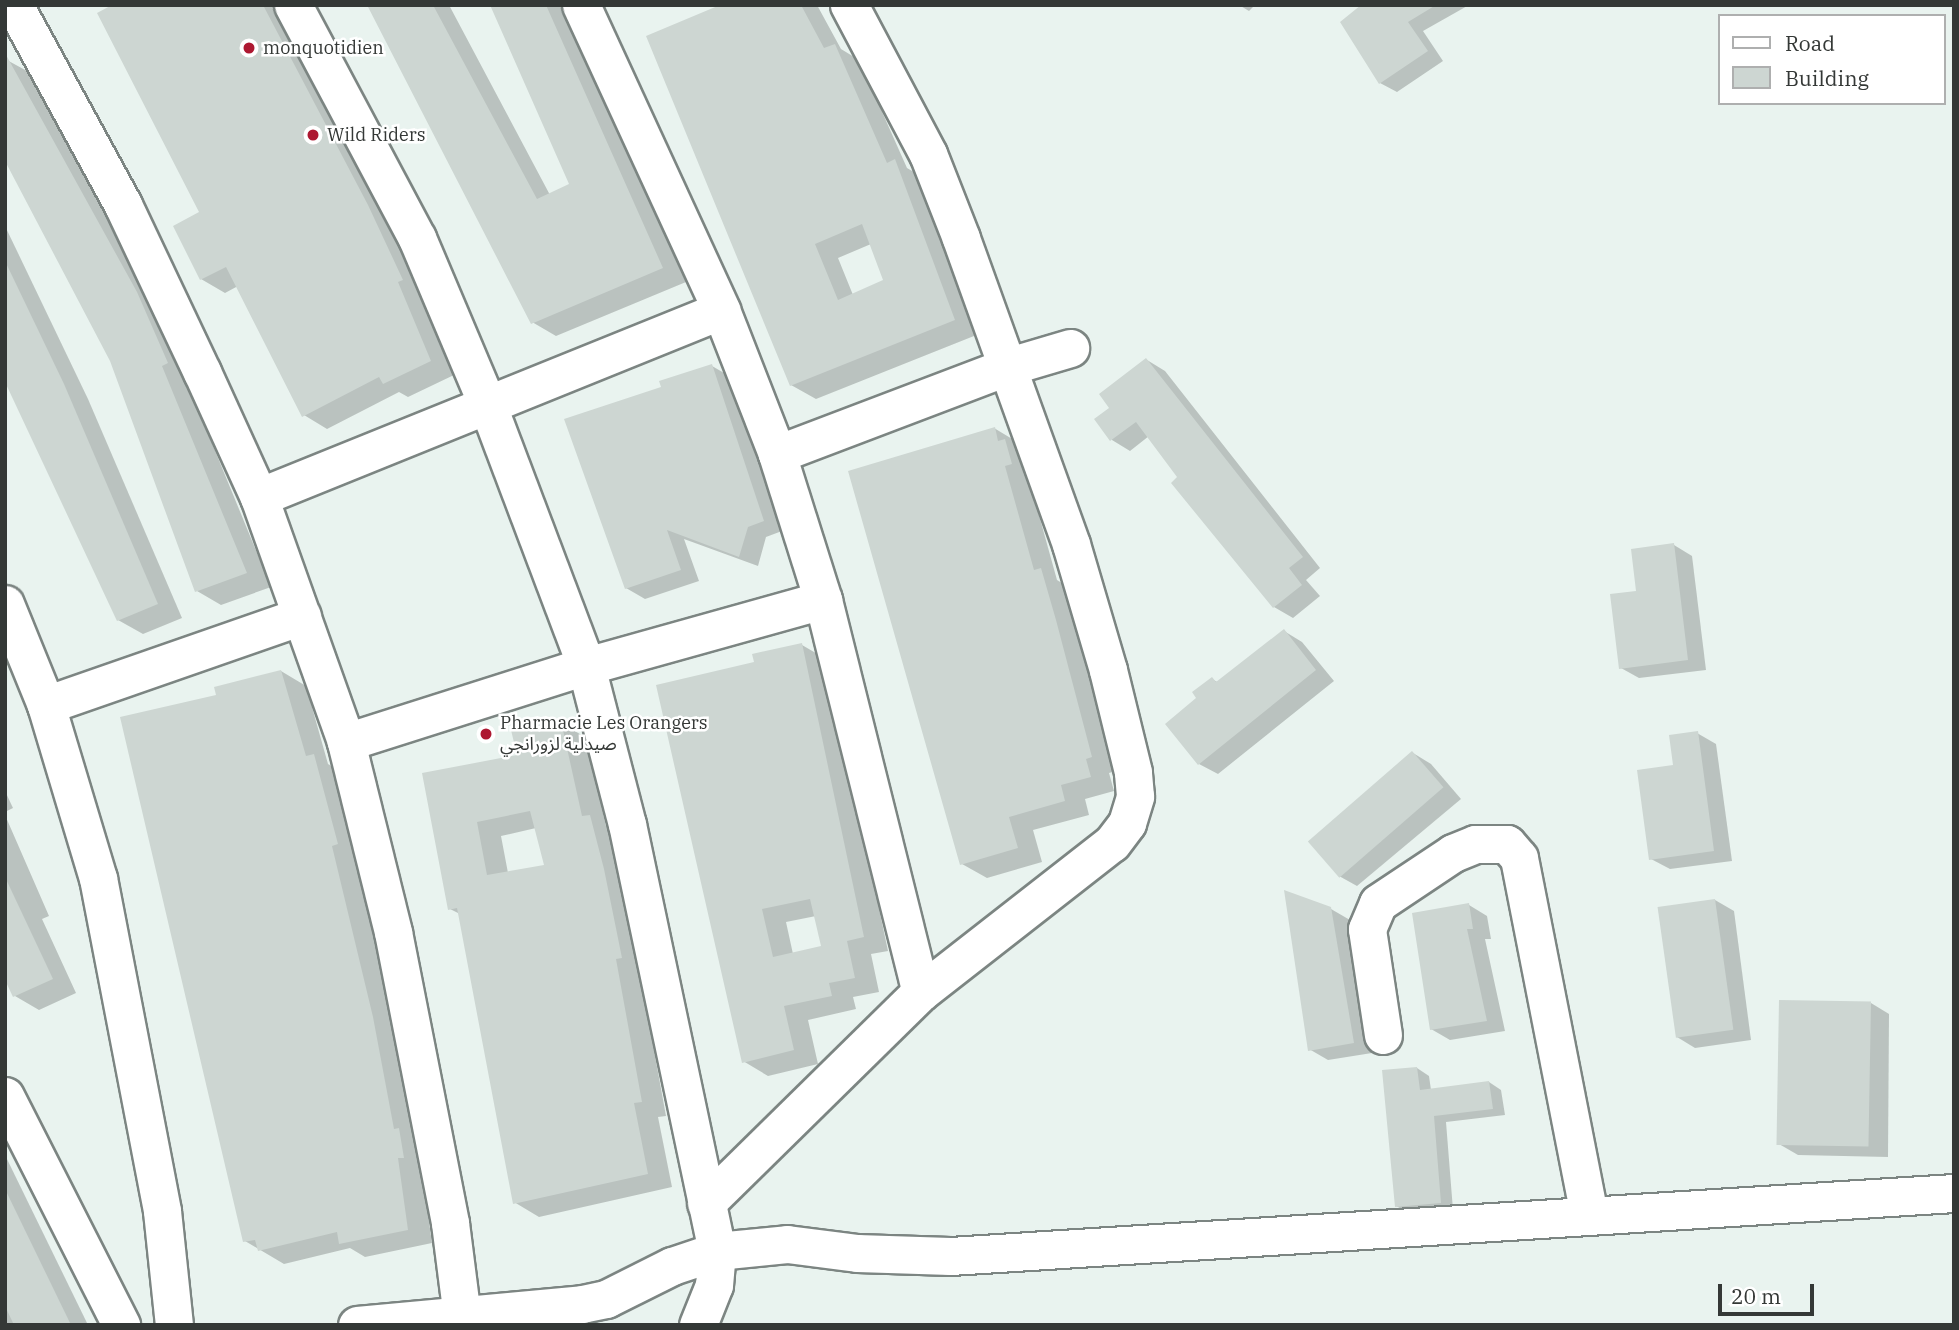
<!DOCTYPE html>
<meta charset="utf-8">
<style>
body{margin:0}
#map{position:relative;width:1959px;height:1330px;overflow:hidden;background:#e9f3ef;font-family:"IBM Plex Serif","Noto Sans Arabic",serif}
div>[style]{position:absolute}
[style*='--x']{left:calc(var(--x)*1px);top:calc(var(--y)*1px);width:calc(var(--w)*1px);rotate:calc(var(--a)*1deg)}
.shadow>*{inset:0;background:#0003}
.building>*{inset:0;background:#cdd6d2;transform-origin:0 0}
.roads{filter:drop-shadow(2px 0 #7c8582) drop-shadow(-2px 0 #7c8582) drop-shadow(0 2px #7c8582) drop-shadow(0 -2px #7c8582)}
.minor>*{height:37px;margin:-18.5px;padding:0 18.5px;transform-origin:18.5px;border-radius:18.5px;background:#fff}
.dots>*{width:19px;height:19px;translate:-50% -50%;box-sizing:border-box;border:4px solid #fff;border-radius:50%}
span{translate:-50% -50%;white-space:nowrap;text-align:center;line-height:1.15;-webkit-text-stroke:5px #fff;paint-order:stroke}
.poi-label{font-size:18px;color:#343836}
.left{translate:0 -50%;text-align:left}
.frame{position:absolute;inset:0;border:7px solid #343836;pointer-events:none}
.legend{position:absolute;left:1718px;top:14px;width:228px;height:91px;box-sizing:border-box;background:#fff;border:2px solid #aeafaf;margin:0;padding:9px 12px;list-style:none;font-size:21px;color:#343836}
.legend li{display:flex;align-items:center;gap:14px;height:35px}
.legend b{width:35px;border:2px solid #aeafaf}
.scale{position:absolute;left:1718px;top:1284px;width:96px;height:32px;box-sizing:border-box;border:4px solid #343836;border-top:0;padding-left:9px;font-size:21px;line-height:24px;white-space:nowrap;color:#343836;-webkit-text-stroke:5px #fff;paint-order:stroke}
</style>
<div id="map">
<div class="shadow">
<div style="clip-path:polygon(116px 5px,278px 5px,426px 294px,421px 296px,454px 375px,408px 397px,399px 392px,327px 429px,304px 415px,238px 286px,225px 293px,201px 279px,202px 213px)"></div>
<div style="clip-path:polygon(368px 5px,449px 5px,550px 195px,571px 184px,499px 5px,563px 5px,686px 282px,556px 336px,532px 322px)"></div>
<div style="clip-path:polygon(evenodd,723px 5px,817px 5px,841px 49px,859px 60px,907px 168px,919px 175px,979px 334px,816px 399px,791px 385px,723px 5px,871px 244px,885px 281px,853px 295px,838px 258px,871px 244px)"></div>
<div style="clip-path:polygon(1239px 5px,1255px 5px,1249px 11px)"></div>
<div style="clip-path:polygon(1364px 5px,1469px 5px,1423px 31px,1443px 61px,1397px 92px,1380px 83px)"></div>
<div style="clip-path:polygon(5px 59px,27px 71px,70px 139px,162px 307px,186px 380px,271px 587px,221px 605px,197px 591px)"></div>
<div style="clip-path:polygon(5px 226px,88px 399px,182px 618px,143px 634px,118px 620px,5px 378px)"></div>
<div style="clip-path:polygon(1147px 360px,1165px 371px,1320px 568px,1306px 580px,1320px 596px,1293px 618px,1274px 607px,1173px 483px,1180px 477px,1149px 436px,1130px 451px,1112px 440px,1111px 408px)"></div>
<div style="clip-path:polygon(712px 366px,731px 377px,782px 531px,766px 537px,758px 566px,684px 539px,699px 581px,645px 599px,626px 588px,663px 388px)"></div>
<div style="clip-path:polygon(994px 428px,1019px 443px,1057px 580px,1065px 585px,1116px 771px,1109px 773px,1114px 791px,1085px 799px,1089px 815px,1033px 830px,1042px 862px,987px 878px,962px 864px)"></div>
<div style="clip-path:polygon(1674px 545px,1692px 556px,1706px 670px,1639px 678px,1621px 668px,1638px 592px)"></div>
<div style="clip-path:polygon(1284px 631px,1302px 642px,1334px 681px,1218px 774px,1199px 764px,1212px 679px,1219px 683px)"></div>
<div style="clip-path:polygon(evenodd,802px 645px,826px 659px,888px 951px,871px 954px,879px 992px,853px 997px,856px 1009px,808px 1020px,818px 1064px,768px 1076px,743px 1061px,756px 663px,802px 645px,816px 916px,823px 948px,793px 954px,786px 922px,816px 916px)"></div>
<div style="clip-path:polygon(281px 671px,306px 686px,328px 764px,338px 770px,362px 858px,356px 860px,427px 1171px,422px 1172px,432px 1243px,365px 1257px,350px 1248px,284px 1264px,245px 1241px,218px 696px)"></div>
<div style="clip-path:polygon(evenodd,561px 723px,585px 737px,606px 826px,614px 831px,666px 1116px,658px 1117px,672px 1187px,539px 1217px,514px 1202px,460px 914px,450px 909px,425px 775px,519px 756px,561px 723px,536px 828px,546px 867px,508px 873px,501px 836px,536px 828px)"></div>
<div style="clip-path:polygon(1697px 733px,1716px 744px,1732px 861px,1670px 869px,1651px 859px,1675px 767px)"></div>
<div style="clip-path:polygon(1413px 753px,1431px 764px,1461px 799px,1357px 886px,1339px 876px)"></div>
<div style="clip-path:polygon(5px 791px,13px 808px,5px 812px)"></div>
<div style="clip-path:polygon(5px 815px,49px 916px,42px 919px,76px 993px,39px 1010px,15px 996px,5px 975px)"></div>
<div style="clip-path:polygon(1715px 900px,1734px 911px,1751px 1040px,1695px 1048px,1677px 1037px)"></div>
<div style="clip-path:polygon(1469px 905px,1487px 916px,1491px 939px,1485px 939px,1505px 1031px,1450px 1040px,1431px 1029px)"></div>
<div style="clip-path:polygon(1331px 909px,1350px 920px,1372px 1053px,1328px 1060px,1309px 1049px)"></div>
<div style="clip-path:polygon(1871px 1003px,1889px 1014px,1888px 1157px,1798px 1155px,1779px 1144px)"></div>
<div style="clip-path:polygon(1417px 1068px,1429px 1076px,1431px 1090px,1489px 1082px,1501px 1090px,1505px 1115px,1446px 1122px,1453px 1210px,1409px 1213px,1396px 1206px)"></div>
<div style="clip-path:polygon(5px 1155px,88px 1325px,5px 1325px)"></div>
</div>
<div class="building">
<div style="clip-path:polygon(112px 5px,263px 5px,368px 205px,403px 280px,398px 282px,431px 361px,383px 384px,379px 377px,302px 417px,226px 267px,200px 280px,173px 226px,199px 212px,97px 13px)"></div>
<div style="clip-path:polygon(367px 5px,433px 5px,537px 199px,569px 184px,490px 5px,546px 5px,663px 268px,531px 324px)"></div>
<div style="clip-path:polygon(evenodd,720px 5px,801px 5px,824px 48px,835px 44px,887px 163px,895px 159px,955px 320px,790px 386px,646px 36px,720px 5px,862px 224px,883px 280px,838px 300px,815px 244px,862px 224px)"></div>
<div style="clip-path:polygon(1361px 5px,1436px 5px,1408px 22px,1428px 51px,1379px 84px,1340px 22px)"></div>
<div style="clip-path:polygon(5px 53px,137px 292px,168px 363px,162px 366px,247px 573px,195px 592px,110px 361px,5px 161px)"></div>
<div style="clip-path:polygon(5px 261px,64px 384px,158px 604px,117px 621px,5px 382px)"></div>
<div style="clip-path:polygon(1146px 358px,1303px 557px,1289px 568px,1302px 585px,1273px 608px,1171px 483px,1177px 477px,1136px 422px,1110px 441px,1094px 419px,1109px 408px,1099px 394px)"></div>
<div style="clip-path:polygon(712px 364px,764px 521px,748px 527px,739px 557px,667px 530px,681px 570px,625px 589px,564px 419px,661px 387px,659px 381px)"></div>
<div style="clip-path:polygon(995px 427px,998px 441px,1005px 439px,1012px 464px,1005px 466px,1034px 570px,1041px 568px,1056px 620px,1092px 757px,1086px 759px,1091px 777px,1061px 785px,1065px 801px,1009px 817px,1018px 848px,960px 865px,848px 471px)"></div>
<div style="clip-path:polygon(1674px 543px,1688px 660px,1619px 669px,1610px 594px,1636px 591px,1631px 549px)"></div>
<div style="clip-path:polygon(1284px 629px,1316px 670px,1198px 765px,1165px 724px,1196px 698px,1192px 692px,1212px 677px,1216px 682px)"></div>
<div style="clip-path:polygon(evenodd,802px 643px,864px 937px,847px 941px,855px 978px,829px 983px,832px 996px,784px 1006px,794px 1050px,742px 1063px,656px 685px,754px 662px,752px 654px,802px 643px,810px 899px,821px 946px,773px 957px,762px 909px,810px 899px)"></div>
<div style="clip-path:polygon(281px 670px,306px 756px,314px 754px,338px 844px,332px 846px,373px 1017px,394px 1129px,399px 1128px,404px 1158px,398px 1158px,408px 1230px,339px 1244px,337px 1232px,258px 1251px,255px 1240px,243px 1242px,120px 717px,216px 695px,214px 687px)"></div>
<div style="clip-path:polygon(evenodd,561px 721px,582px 816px,590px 815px,604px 869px,622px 958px,616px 959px,642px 1102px,634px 1103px,648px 1174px,513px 1204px,457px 908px,448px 910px,422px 773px,517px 755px,511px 730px,561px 721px,530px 811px,544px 865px,487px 875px,477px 822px,530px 811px)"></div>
<div style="clip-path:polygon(1698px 731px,1714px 851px,1649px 860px,1637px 770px,1673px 765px,1669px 735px)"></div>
<div style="left:1412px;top:751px;width:48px;height:138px;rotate:49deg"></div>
<div style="clip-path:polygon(5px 877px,53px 979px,13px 997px,5px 980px)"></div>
<div style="clip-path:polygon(1284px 890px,1331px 907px,1354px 1043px,1308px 1051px)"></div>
<div style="left:1715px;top:899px;width:132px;height:58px;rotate:82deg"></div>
<div style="clip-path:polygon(1469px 903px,1473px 929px,1467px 929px,1487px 1021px,1430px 1030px,1412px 913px)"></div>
<div style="left:1779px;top:1000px;width:92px;height:145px;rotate:1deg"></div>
<div style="clip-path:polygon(1417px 1067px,1420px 1090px,1489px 1081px,1493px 1109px,1434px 1116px,1441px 1203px,1395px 1207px,1382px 1070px)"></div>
<div style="clip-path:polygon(5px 1189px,71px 1325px,14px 1325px,5px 1306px)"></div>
</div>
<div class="roads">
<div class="minor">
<div style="--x:14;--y:5;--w:228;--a:61.4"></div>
<div style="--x:123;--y:205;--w:185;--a:64.7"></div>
<div style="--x:202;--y:372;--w:137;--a:65.5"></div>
<div style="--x:259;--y:497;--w:260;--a:70.4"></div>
<div style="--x:346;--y:742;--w:196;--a:76.1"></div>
<div style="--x:393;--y:932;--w:297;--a:78.9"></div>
<div style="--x:450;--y:1223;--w:95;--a:82.7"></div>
<div style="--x:293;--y:5;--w:264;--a:62"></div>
<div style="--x:417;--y:238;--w:182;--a:67.1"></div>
<div style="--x:488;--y:406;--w:278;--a:69.3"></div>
<div style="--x:586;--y:666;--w:163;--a:75.5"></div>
<div style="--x:627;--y:824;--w:436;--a:78.1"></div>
<div style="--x:717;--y:1251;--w:34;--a:95"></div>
<div style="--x:714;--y:1285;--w:43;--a:111.8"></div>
<div style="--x:581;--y:5;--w:336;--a:65.3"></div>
<div style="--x:721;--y:310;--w:155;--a:68.7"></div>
<div style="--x:777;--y:454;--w:153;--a:72.5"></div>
<div style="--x:823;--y:600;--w:404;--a:76"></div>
<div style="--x:777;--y:454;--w:245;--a:-20.8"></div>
<div style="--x:1006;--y:367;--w:67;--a:-16.5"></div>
<div style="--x:259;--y:497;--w:498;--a:-22"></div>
<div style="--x:5;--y:604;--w:109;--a:67.9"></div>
<div style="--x:46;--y:705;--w:181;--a:73.3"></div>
<div style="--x:98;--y:878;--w:339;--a:79.1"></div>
<div style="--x:162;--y:1211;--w:115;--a:84"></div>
<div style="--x:46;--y:705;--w:271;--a:-19.2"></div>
<div style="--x:346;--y:742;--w:252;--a:-17.6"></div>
<div style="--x:586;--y:666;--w:246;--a:-15.6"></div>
<div style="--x:1383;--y:1035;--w:107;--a:-98.6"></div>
<div style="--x:1367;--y:929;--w:28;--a:-67"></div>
<div style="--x:1378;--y:903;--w:90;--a:-33.7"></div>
<div style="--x:1453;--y:853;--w:24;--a:-22"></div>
<div style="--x:1475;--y:844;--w:32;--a:0"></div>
<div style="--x:1507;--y:844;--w:18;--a:49"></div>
<div style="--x:1519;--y:858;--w:364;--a:78.9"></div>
<div style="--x:5;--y:1096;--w:257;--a:63.1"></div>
<div style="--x:706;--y:1203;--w:301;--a:-44.5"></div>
<div style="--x:921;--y:992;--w:242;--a:-38"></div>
<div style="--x:1112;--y:843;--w:25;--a:-53"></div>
<div style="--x:1127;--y:823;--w:28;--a:-73"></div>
<div style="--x:1135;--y:796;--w:24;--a:-95"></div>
<div style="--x:1133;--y:772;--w:105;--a:-103.8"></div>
<div style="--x:1108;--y:670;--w:131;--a:-106.4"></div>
<div style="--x:1071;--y:544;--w:325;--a:-109.8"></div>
<div style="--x:961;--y:238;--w:90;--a:-111.4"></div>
<div style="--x:928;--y:154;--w:169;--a:-117.9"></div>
<div style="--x:357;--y:1325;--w:226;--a:-5.3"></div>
<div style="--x:582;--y:1304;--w:25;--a:-12"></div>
<div style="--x:606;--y:1299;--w:74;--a:-26.6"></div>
<div style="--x:672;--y:1266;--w:47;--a:-18.4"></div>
<div style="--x:717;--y:1251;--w:70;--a:-5.7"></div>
<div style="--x:787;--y:1244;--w:71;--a:7.3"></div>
<div style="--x:857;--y:1253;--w:93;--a:1.8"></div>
<div style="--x:950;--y:1256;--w:1006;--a:-3.59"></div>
</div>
</div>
<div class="dots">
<div style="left:249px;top:48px;background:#ad1831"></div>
<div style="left:313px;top:135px;background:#ad1831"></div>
<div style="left:486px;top:734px;background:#ad1831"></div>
</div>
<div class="poi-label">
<span class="left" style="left:263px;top:48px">monquotidien</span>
<span class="left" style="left:327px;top:135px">Wild Riders</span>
<span class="left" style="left:500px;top:734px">Pharmacie Les Orangers<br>صيدلية لزورانجي</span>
</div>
<div class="frame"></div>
<ul class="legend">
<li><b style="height:9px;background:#fff"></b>Road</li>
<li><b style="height:19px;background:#cdd6d2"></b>Building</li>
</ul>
<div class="scale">20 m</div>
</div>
